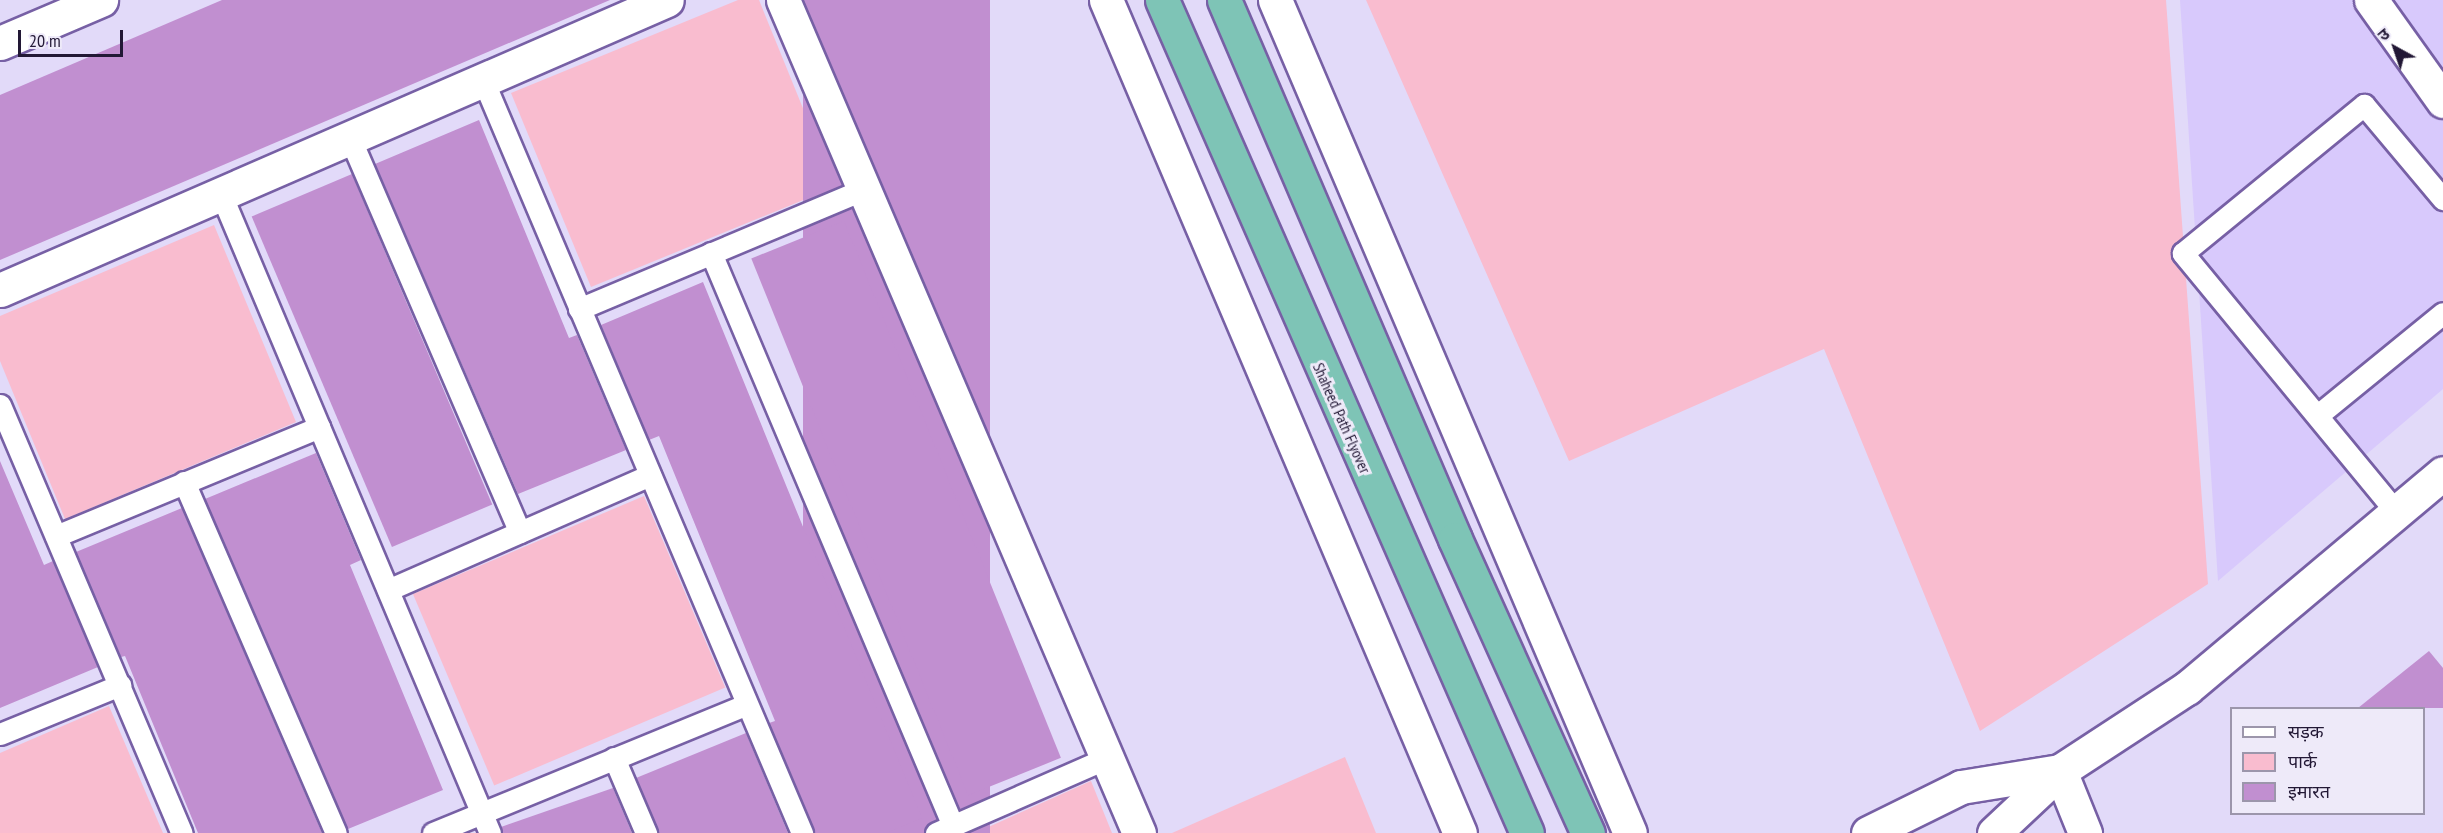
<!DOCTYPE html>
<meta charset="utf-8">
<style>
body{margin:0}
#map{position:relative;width:2443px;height:833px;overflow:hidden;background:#e2daf9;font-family:"PT Sans Narrow","Noto Sans Devanagari",sans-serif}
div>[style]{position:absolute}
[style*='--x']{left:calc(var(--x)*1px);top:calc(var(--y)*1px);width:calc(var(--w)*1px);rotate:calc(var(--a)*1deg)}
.built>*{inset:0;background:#d8c9fc}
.green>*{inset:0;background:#f9bccf;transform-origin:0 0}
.building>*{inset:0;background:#c18fd0;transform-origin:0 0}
.roads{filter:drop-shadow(2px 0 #7760a5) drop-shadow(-2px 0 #7760a5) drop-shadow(0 2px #7760a5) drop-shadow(0 -2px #7760a5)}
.service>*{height:21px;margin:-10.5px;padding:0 10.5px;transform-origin:10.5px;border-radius:10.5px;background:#fff}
.minor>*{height:33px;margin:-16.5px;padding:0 16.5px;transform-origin:16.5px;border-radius:16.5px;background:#fff}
.tertiary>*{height:33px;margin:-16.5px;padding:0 16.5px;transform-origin:16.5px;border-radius:16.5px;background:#fff}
.trunk>*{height:33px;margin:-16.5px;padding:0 16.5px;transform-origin:16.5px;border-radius:16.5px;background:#7ec4b6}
span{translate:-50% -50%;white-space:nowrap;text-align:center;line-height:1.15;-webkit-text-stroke:6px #eeeaf9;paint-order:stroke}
.street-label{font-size:16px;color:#221835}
.legend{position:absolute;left:2230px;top:707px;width:195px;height:108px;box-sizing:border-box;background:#eeeaf9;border:2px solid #9c96ab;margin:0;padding:8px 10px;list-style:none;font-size:18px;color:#221835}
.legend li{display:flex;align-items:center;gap:12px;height:30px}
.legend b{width:30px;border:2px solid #9c96ab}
.north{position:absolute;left:2365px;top:18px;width:60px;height:60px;-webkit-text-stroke:4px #eeeaf9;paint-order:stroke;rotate:320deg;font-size:16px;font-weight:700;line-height:24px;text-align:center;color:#221835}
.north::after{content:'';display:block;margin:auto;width:21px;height:27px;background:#221835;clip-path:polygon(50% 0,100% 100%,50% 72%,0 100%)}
.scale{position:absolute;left:18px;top:30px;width:105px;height:27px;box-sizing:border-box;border:3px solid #221835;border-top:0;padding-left:8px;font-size:18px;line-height:21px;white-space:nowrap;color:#221835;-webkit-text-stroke:4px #eeeaf9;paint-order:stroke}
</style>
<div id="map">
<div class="built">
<div style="clip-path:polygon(2180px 0,2443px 0,2443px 389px,2218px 581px)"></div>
</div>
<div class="green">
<div style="clip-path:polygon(738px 0,759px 0,835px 187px,591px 287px,511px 93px)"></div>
<div style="clip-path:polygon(1366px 0,2166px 0,2208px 584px,1980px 731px,1824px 349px,1569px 461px)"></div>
<div style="clip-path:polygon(214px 225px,296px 422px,65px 519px,0 361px,0 316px)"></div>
<div style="left:644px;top:496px;width:208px;height:251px;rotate:67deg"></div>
<div style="clip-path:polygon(109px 706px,163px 833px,0 833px,0 753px)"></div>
<div style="clip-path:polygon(1345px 757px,1376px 833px,1172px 833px)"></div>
<div style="clip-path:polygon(1091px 781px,1112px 833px,975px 833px)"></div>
</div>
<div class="building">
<div style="clip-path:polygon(222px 0,610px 0,0 260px,0 95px)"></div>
<div style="left:803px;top:0;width:187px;height:866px"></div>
<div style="clip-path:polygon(479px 120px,569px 338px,577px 335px,626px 450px,518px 494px,375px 164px)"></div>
<div style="left:352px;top:174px;width:359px;height:109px;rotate:67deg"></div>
<div style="left:844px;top:221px;width:579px;height:100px;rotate:68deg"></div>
<div style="clip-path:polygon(703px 282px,922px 818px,886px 833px,815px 833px,769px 723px,775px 721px,659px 436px,649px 440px,601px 325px)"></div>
<div style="clip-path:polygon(316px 453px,361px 560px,350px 565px,443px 790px,348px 829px,205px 499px)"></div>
<div style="clip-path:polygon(0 461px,44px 565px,53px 561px,98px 667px,0 708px)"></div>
<div style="clip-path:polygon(182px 508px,322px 833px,198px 833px,125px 656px,121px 657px,76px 552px)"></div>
<div style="clip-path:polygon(2429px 651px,2443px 668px,2443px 708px,2358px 708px)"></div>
<div style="clip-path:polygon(746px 733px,788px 833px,659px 833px,636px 778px)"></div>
<div style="clip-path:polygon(613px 788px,632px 833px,503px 833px,501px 827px)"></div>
</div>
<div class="roads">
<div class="service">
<div style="--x:483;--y:80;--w:818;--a:67.04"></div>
<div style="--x:350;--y:138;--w:429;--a:66.7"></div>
<div style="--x:221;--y:194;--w:693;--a:67.17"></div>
<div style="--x:711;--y:253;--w:622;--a:67.1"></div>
<div style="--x:579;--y:309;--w:309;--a:-22.8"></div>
<div style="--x:0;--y:405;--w:465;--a:67"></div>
<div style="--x:2318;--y:415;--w:161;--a:-39.2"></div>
<div style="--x:184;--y:482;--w:382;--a:66.6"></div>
<div style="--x:2397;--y:513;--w:337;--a:-129.5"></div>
<div style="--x:2183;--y:253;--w:234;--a:-39.3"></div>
<div style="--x:2364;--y:105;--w:123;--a:50"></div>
<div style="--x:56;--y:536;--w:285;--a:-22.5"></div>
<div style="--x:388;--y:590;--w:286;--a:-23.7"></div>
<div style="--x:0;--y:734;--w:130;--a:-22.2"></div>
<div style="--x:614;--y:758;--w:82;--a:66.9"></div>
<div style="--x:433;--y:833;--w:339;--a:-22.3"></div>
<div style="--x:936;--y:833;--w:187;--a:-23.7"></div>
</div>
<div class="minor">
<div style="--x:783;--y:0;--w:906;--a:66.86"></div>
<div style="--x:2371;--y:0;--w:124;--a:54.5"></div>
<div style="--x:0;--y:43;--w:110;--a:-23.1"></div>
<div style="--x:0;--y:290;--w:727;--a:-23.5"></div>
<div style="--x:2060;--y:771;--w:67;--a:68"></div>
</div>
<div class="tertiary">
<div style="--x:1106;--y:0;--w:905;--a:66.98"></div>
<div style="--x:1275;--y:0;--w:905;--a:66.92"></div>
<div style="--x:1868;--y:833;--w:104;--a:-26.3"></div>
<div style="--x:1961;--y:787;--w:100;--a:-9.2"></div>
<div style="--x:1994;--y:833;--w:91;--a:-43.2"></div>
<div style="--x:2060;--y:771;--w:152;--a:-33.2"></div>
<div style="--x:2187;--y:688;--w:334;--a:-40"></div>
</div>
<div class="trunk">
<div style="--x:1162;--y:0;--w:909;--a:66.34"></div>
<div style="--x:1224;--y:0;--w:586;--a:66.8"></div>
<div style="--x:1455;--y:539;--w:323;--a:65.7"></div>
</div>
</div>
<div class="street-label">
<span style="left:1342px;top:418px;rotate:66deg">Shaheed Path Flyover</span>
</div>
<ul class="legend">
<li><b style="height:8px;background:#fff"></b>सड़क</li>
<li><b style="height:16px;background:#f9bccf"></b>पार्क</li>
<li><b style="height:16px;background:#c18fd0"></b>इमारत</li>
</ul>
<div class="north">उ</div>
<div class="scale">20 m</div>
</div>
